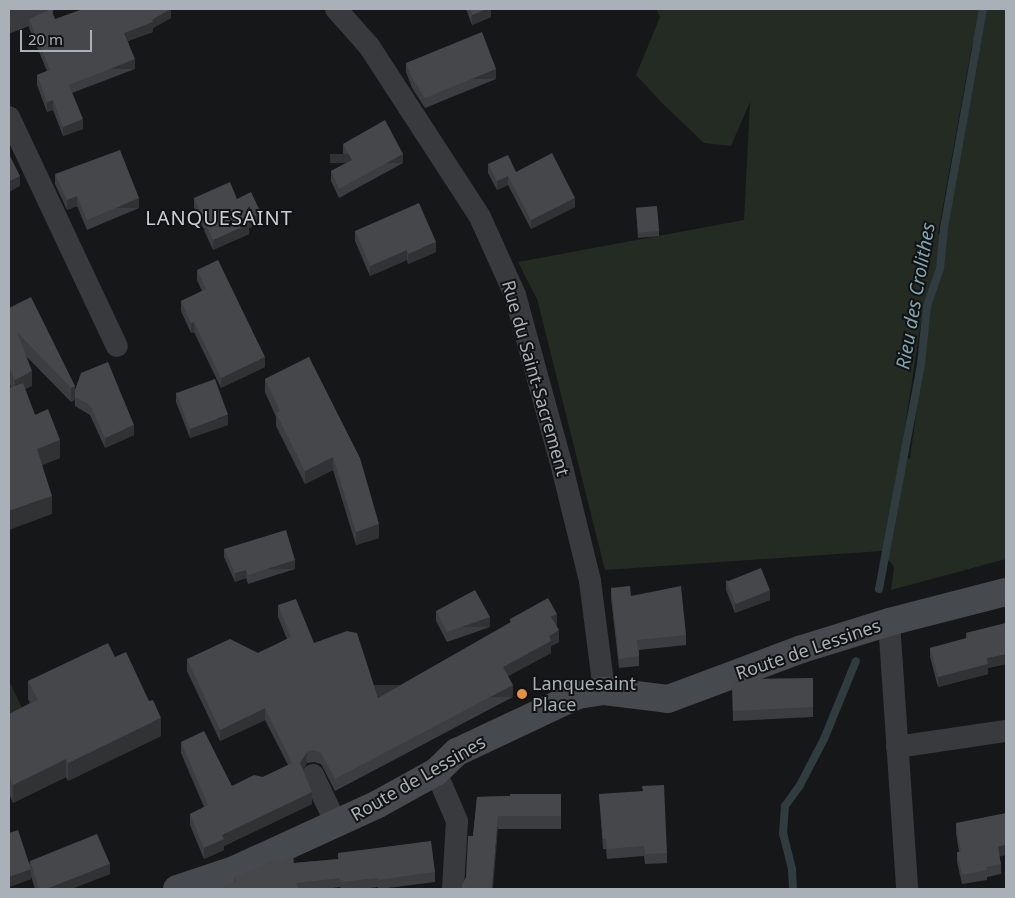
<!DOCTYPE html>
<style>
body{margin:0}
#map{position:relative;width:1015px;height:898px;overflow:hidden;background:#161718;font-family:"Noto Sans",sans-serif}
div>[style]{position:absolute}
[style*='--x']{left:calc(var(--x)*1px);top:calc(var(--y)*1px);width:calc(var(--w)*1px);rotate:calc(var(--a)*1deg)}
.green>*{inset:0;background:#232b23}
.stream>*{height:8px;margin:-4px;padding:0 4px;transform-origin:4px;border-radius:4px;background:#303c40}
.street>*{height:22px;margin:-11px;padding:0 11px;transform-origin:11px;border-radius:11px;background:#383a3d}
.secondary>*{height:28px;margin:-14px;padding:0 14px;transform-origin:14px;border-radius:14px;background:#46494d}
.wall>*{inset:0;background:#3c3d40}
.shaded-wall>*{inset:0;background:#313234;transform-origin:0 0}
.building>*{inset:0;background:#46474b;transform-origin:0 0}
.dots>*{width:14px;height:14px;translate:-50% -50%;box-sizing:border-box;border:2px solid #111213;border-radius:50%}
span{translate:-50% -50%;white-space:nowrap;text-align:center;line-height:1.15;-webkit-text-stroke:4px #111213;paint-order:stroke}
.street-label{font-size:18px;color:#a9b0b7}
.poi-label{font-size:18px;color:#a9b0b7}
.left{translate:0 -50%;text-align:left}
.water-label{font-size:19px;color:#82a3b0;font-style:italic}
.quarter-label{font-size:20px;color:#caced4;letter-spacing:1px}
.frame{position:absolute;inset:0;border:10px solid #a9b0b7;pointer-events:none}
.scale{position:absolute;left:20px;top:30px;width:72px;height:22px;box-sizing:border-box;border:2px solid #a9b0b7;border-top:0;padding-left:6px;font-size:15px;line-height:18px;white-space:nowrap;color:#a9b0b7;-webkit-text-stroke:4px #111213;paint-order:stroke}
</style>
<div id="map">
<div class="green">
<div style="clip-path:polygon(evenodd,656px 9px,1006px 9px,1006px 559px,891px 590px,894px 567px,882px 551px,605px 570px,537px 299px,518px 262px,744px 220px,750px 102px,731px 146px,704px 143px,662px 103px,636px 75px,660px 17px,656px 9px,980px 42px,947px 232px,938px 234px,972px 45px,980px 42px,656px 9px,923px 308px,930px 314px,910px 458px,900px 461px,923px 308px)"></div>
<div style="clip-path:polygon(9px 681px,28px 720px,9px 728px)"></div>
</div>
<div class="stream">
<div style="--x:879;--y:589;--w:229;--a:-79.4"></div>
<div style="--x:921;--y:364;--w:58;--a:-84.1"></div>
<div style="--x:927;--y:306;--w:39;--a:-71"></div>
<div style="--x:940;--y:269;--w:41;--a:-84.4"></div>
<div style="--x:944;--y:228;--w:222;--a:-79.9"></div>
<div style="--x:793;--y:889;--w:20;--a:-93"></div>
<div style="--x:792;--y:869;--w:36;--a:-104"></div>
<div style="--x:783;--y:834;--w:28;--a:-86"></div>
<div style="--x:785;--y:806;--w:26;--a:-54"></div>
<div style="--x:800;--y:785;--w:52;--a:-62.4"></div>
<div style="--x:824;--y:739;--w:84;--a:-67.7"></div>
</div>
<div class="street">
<div style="--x:336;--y:9;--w:50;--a:48.3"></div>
<div style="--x:369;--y:46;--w:204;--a:57"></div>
<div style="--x:480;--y:217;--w:85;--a:65.8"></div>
<div style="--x:515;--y:295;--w:182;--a:74.7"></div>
<div style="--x:563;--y:471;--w:113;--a:76.2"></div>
<div style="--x:590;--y:581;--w:111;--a:82.7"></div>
<div style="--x:9;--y:22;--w:36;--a:-21"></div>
<div style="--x:9;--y:117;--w:253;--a:64.8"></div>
<div style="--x:889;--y:622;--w:268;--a:86.1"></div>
<div style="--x:897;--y:747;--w:110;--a:-8.4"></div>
<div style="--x:436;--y:772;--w:53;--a:66.8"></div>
<div style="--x:457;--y:821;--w:68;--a:93.4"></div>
<div style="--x:313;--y:775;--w:53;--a:64.4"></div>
</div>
<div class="secondary">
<div style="--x:177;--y:889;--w:60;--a:-18.4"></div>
<div style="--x:234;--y:870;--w:158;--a:-24.6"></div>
<div style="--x:378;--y:804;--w:66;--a:-28.9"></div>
<div style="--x:436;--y:772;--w:29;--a:-44"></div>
<div style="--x:457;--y:752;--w:134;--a:-25.2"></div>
<div style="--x:578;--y:695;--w:26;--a:-9"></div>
<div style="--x:604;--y:691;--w:64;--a:7.1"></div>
<div style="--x:668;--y:699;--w:143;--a:-20.5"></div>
<div style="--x:802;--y:649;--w:91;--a:-17.2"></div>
<div style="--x:889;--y:622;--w:121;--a:-14.4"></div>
</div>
<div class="wall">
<div style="clip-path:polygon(466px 9px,491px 9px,491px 17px,472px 25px)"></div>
<div style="clip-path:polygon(171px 18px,153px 28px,153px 32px,128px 41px,135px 69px,72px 93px,83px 129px,63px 136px,53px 110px,47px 112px,37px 85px,37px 75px,47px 71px,29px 28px,29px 19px,55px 19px)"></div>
<div style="clip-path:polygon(406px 63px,496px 79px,425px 108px,412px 88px,406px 72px)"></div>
<div style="clip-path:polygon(343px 144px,403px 163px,339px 198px,331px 181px,331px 171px,348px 162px,343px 153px)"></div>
<div style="clip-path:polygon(488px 164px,516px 172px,575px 207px,531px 229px,508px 185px,497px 190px,488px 173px)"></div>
<div style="clip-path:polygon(55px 174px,139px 208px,87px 230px,77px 206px,67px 210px,55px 184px)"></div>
<div style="clip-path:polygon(194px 198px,237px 199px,261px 223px,249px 228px,249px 234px,213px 250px,194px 208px)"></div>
<div style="clip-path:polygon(636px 209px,659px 231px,659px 236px,638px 238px)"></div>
<div style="clip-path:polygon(355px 231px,436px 252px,408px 264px,407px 260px,370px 276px,355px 241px)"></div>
<div style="clip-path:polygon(197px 270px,265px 367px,221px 388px,194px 332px,191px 333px,181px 311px,181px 301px,202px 291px,197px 280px)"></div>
<div style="clip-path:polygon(9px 308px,75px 386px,75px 400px,71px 402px,26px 356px,32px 386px,25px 389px,35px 415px,60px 458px,42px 465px,52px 514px,11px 387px,9px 382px)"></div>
<div style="clip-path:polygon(309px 357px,379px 538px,356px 545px,333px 470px,305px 484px,276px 426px,276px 417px,265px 392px,265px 379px)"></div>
<div style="clip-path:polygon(75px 390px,134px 435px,105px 448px,90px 415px,75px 406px)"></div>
<div style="clip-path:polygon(176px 392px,228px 425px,190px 438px,176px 402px)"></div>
<div style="clip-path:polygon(224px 549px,295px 569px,248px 584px,246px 578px,235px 582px,224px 557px)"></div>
<div style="clip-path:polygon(726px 580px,770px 600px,735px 613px,726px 590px)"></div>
<div style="clip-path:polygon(611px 588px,631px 596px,686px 635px,686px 645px,639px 650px,639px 666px,619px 668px,611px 598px)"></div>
<div style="clip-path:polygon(278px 605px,314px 643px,378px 698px,510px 623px,510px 619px,557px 626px,556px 626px,559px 642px,551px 646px,551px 653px,508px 676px,513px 697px,335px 791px,321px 764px,314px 762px,307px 763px,303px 770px,312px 804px,224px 846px,224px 850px,204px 859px,190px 825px,190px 814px,204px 807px,181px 753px,181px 742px,232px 786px,263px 777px,288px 765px,265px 720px,220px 741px,187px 671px,187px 659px,258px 653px,287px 639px,278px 617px)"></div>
<div style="clip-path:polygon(436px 611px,490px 627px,447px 642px,436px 621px)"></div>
<div style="clip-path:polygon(1006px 623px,1006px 664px,988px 668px,988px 674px,938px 687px,930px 657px,930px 648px,966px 638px,966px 633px)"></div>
<div style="clip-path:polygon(115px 657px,161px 736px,68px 781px,66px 777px,13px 803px,9px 794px,9px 714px,30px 703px,28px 699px,28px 681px)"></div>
<div style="clip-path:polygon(732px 682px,813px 707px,813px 717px,733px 721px)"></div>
<div style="clip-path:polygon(561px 794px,561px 829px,498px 829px,466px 877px,473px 836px,477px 797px)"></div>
<div style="clip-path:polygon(599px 794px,667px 853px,667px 863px,645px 864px,644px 856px,607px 859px,606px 849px,603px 849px)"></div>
<div style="clip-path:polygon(956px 823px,999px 857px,1001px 864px,1001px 874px,987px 877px,987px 880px,962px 884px,957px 862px,957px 852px,959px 852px,956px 833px)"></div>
<div style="clip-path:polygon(9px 833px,30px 864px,30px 861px,110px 874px,71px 889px,35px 889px,31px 876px,31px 879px,9px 887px)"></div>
<div style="clip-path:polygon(338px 853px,435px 872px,435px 882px,380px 889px,378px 889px,378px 887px,362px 889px,341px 889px,340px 887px,326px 889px,220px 889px,234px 883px,234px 878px,273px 865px,338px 859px)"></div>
</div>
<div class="shaded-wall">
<div style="clip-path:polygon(171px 9px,171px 18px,153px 28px,153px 32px,124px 42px,124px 33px,152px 20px)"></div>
<div style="clip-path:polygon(487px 9px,491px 9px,491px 17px,472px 25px,472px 15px)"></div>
<div style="left:135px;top:59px;width:10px;height:71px;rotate:90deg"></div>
<div style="left:496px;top:69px;width:10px;height:77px;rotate:90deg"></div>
<div style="clip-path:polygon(53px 100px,53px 110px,47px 112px,47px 102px)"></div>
<div style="clip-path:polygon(83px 119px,83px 129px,63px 136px,63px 127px)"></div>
<div style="left:403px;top:154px;width:9px;height:73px;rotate:90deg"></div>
<div style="clip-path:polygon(20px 176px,20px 186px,9px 192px,9px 182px)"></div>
<div style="clip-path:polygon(508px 176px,508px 185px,497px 190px,497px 181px)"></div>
<div style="clip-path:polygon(77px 196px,77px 206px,67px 210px,67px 200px)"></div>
<div style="left:139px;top:198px;width:10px;height:56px;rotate:90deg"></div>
<div style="clip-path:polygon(575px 198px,575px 207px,531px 229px,531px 220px)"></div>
<div style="clip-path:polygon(261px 213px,261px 223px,249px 228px,249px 234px,213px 250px,213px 240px,247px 219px)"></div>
<div style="clip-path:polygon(436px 242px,436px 252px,408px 264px,408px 254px)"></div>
<div style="clip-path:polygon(407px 250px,407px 260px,370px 276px,370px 266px)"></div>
<div style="clip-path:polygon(194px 322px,194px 332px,191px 333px,191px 323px)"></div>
<div style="clip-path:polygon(265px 357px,265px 367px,221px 388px,221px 378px)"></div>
<div style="clip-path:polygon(32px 371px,32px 386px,15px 394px,15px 380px)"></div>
<div style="clip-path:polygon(75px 386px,75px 400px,71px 402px,71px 388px)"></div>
<div style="clip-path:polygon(228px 415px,228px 425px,190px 438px,190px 429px)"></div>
<div style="clip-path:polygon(134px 425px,134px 435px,105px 448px,105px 438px)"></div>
<div style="clip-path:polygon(60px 440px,60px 458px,37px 467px,37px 449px)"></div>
<div style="clip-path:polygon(333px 457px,333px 470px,305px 484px,305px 471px)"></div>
<div style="clip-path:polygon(52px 496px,52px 514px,9px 530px,9px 511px)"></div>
<div style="clip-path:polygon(379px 524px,379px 538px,356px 545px,356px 532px)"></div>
<div style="left:295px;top:560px;width:9px;height:49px;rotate:90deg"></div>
<div style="clip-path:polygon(246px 570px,246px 578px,235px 582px,235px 573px)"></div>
<div style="clip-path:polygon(770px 590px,770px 600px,735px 613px,735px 603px)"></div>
<div style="clip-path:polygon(557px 614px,557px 626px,551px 629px,551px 617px)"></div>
<div style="left:490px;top:617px;width:10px;height:46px;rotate:90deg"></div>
<div style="clip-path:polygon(559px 630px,559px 642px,551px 646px,551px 653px,503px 679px,503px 667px)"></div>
<div style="clip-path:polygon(1006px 654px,1006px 664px,988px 668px,988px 674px,938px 687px,938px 677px,987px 658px)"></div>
<div style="left:513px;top:685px;width:12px;height:201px;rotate:90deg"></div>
<div style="clip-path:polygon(265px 708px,265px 720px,220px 741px,220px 730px)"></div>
<div style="clip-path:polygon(161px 718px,161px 736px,68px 781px,68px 763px)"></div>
<div style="clip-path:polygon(307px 752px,307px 763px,300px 774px,300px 763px)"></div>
<div style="clip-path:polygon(66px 759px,66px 777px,13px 803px,13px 785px)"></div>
<div style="clip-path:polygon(312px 792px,312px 804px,224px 846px,224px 850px,204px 859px,204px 848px,222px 835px)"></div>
<div style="clip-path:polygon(498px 816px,498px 829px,493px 889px,492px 889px)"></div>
<div style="clip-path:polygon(1006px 845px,1006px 855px,998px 857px,998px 847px)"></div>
<div style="clip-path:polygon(110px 864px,110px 874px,71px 889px,46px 889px)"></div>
<div style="clip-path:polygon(31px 869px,31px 879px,9px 887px,9px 877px)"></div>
</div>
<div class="building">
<div style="clip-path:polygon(51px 9px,55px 19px,83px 9px,171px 9px,152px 20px,153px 22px,124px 33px,135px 59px,69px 85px,83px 119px,63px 127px,53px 100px,47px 102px,37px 75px,50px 70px,29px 19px)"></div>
<div style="clip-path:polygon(470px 9px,487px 9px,472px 15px)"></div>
<div style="clip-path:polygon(482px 32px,496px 69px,425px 98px,412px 78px,406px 63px)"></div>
<div style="clip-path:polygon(385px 120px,403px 154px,339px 189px,331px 171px,352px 160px,343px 144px)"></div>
<div style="clip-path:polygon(120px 150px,139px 198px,87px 220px,77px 196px,67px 200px,55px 174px)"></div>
<div style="clip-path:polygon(552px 153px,575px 198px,531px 220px,508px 176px,497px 181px,488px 164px,508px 155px,516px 172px)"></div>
<div style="clip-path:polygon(9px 154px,20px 176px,9px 182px)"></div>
<div style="clip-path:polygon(230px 182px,237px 199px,251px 192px,261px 213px,247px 219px,249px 224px,213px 240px,194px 198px)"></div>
<div style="clip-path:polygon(419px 203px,436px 242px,408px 254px,407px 250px,370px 266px,355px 231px)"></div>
<div style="left:657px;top:206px;width:25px;height:21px;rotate:85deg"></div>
<div style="clip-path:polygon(218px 260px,265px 357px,221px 378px,194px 322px,191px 323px,181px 301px,206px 289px,197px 270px)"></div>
<div style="clip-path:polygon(31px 297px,75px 386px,71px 388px,17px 332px,32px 371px,15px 380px,9px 367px,9px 308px)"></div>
<div style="clip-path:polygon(309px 357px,360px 458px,379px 524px,356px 532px,333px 457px,305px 471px,276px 413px,280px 411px,265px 379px)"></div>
<div style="clip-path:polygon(108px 362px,134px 425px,105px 438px,90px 405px,75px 397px,75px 390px,81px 373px)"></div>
<div style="left:215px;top:379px;width:38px;height:41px;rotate:70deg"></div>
<div style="clip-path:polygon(23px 383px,35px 415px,48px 409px,60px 440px,37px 449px,52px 496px,9px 511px,9px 388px)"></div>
<div style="clip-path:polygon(286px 530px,295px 560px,248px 575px,246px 570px,235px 573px,224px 549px)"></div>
<div style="left:761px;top:568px;width:24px;height:37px;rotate:68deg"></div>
<div style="clip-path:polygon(630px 586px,631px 596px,681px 586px,686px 635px,637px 640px,639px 656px,619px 659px,611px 588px)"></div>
<div style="clip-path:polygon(475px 590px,490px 617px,447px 632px,436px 611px)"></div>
<div style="clip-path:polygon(548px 598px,557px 614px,551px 617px,559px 630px,549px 636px,551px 641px,503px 667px,513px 685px,335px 779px,321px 753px,314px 750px,307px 752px,300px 763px,312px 792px,222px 835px,224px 839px,204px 848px,190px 814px,208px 805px,181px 742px,204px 731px,232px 786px,254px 775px,263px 777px,292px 763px,265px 708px,220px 730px,187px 659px,230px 639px,258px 653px,291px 637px,278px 605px,296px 599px,314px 643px,347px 631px,357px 633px,378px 698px,511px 622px,510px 619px)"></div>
<div style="clip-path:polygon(1006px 623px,1006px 654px,987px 658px,988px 664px,938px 677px,930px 648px,968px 638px,966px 633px)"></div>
<div style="clip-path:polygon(108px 643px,115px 657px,126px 652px,149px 701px,153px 700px,161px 718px,68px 763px,66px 759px,13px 785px,9px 776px,9px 714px,38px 700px,28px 681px)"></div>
<div style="clip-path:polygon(813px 678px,813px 707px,733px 711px,732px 682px,739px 679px)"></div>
<div style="clip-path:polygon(664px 785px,667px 853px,645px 854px,644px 846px,607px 849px,606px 839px,603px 839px,599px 794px,643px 791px,642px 786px)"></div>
<div style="clip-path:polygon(510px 794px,561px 794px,561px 816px,498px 816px,492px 889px,462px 889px,462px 885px,466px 877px,468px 836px,473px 836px,477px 797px,510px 796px)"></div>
<div style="clip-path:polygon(1006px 813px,1006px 845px,998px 847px,1001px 864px,986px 867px,987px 870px,962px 875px,957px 852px,961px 852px,956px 823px)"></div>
<div style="clip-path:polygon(18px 830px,31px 869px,9px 877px,9px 833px)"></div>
<div style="clip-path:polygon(97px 834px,110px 864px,46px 889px,39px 889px,30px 861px)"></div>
<div style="clip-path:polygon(431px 841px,435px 872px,378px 880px,378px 878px,341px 882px,340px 878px,296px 883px,299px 889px,220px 889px,236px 882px,234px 878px,272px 861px,273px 865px,293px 856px,294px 863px,339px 859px,338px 853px)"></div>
</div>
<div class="dots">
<div style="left:522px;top:694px;background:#e79140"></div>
</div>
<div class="street-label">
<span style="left:536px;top:378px;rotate:74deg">Rue du Saint-Sacrement</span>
<span style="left:808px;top:649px;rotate:-19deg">Route de Lessines</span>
<span style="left:418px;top:778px;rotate:-30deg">Route de Lessines</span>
</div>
<div class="poi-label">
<span class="left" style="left:532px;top:694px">Lanquesaint<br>Place</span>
</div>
<div class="water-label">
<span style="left:916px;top:296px;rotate:-80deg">Rieu des Crolithes</span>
</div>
<div class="quarter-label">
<span style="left:219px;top:217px">LANQUESAINT</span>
</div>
<div class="frame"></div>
<div class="scale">20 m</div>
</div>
